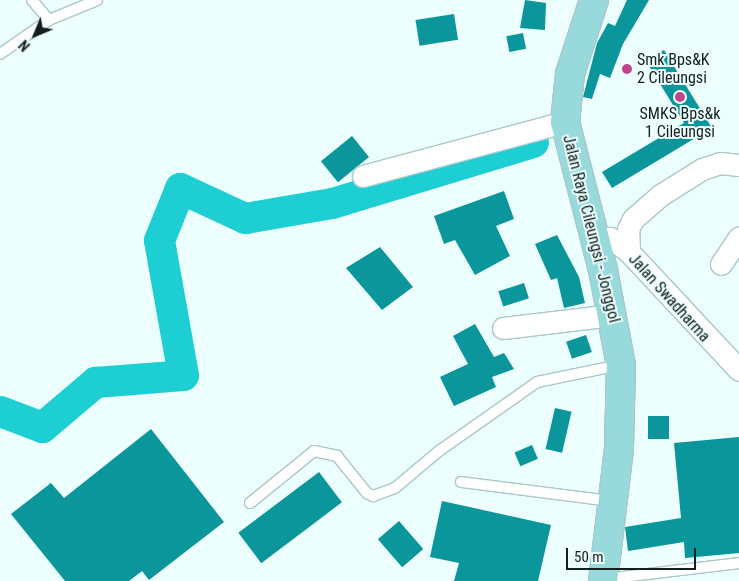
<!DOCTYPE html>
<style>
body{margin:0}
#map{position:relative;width:739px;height:581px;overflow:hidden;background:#ecfefe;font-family:"Roboto Condensed",sans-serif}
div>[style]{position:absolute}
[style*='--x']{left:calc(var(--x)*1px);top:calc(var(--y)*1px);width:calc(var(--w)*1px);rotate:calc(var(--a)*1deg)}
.river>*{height:31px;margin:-15.5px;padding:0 15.5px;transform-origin:15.5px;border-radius:15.5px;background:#1dcfd3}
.building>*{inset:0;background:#0a969a;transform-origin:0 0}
.roads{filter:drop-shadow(1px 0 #aac8c8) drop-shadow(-1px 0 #aac8c8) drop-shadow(0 1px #aac8c8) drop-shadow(0 -1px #aac8c8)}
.service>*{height:10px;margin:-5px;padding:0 5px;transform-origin:5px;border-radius:5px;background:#fff}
.minor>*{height:21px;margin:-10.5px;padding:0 10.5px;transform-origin:10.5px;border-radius:10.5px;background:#fff}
.primary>*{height:28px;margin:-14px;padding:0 14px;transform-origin:14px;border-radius:14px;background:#98d9db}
.dots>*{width:14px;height:14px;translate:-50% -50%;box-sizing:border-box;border:2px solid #ecfefe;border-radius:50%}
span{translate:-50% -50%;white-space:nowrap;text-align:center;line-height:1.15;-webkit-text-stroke:4px #ecfefe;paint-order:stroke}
.poi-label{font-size:16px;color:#131e1e}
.left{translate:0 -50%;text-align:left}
.street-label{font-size:16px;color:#131e1e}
.north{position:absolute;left:10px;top:10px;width:50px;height:50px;-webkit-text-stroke:4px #ecfefe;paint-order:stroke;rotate:225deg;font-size:14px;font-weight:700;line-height:20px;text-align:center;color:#131e1e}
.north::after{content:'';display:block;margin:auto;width:18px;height:22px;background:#131e1e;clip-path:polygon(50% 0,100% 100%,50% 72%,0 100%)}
.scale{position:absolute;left:566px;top:548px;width:130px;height:22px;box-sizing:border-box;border:2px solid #131e1e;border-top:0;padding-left:6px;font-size:15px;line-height:18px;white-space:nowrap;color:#131e1e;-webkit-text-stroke:4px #ecfefe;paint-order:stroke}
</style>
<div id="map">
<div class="river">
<div style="--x:0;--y:411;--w:45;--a:20.9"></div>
<div style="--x:42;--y:427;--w:70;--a:-40.3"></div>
<div style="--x:95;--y:382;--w:88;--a:-4.5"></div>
<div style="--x:183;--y:375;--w:137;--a:-100.1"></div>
<div style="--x:159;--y:240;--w:56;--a:-68"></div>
<div style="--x:180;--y:188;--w:72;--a:24.8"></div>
<div style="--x:245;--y:218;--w:88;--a:-9.8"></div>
<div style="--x:332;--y:203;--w:210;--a:-16.9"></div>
</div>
<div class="building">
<div style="clip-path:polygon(525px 0,546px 3px,545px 30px,520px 28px)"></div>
<div style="clip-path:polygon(627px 0,649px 0,623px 44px,610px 78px,600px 74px,592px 99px,583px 97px,597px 43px,608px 23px,615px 26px)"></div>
<div style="left:454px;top:14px;width:26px;height:39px;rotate:81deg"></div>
<div style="left:523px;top:33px;width:16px;height:17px;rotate:79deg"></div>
<div style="clip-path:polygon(664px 50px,712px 128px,612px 188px,602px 172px,684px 123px,646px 61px)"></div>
<div style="left:352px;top:136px;width:27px;height:40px;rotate:51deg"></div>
<div style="clip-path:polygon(504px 191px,514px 219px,496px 226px,510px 256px,475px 275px,455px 240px,444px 244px,434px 216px)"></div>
<div style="clip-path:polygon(557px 235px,579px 277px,585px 303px,564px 308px,557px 278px,551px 280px,535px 244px)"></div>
<div style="clip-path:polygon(380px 247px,413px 287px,382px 310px,346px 268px)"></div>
<div style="left:524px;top:283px;width:16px;height:27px;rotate:72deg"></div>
<div style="clip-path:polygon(475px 324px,494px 357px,504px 353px,514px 369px,492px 377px,496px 387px,454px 406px,440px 377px,468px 364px,453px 336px)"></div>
<div style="left:586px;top:335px;width:18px;height:21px;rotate:71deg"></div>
<div style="left:555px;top:408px;width:17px;height:42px;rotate:13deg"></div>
<div style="left:648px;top:416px;width:21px;height:23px"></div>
<div style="clip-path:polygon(151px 429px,224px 522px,149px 580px,142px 571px,129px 581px,65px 581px,11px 514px,51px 483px,64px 498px)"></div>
<div style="clip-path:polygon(739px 437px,739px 553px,685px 558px,684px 542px,628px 551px,625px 527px,681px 518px,674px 443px)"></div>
<div style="left:532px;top:445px;width:15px;height:19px;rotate:67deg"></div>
<div style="left:319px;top:472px;width:38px;height:101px;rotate:53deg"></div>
<div style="clip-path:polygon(442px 501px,551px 525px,538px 581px,454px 581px,459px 563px,430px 557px)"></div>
<div style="left:399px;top:521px;width:37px;height:28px;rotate:49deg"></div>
</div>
<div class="roads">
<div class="service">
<div style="--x:32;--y:0;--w:26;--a:50"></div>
<div style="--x:49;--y:20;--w:52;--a:-22.6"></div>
<div style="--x:0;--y:54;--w:60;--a:-34.8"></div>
<div style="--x:461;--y:482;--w:152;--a:7.2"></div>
<div style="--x:250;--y:503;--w:82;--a:-39.1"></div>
<div style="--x:314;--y:451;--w:24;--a:12"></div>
<div style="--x:337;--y:456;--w:48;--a:51"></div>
<div style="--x:367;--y:493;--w:7;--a:27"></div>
<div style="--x:373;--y:496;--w:23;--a:-20"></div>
<div style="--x:395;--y:488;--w:57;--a:-40.1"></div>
<div style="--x:439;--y:451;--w:120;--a:-35.1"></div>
<div style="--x:537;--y:382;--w:85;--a:-11.6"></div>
<div style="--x:605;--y:579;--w:135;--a:-6.8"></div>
</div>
<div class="minor">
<div style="--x:363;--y:176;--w:209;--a:-15"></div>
<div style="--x:593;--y:237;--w:17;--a:3"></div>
<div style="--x:610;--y:238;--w:24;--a:36"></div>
<div style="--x:629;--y:252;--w:161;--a:47"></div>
<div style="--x:629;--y:252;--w:23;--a:-92"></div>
<div style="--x:628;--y:229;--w:11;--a:-63"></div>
<div style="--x:633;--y:219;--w:35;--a:-41"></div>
<div style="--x:659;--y:196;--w:51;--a:-32.1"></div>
<div style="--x:702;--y:169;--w:19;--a:-18"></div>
<div style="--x:720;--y:163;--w:19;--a:6"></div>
<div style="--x:721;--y:264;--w:32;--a:-56"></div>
<div style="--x:503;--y:328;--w:110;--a:-6.8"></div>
</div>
<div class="primary">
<div style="--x:594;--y:0;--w:78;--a:108"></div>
<div style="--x:570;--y:74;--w:48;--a:95.9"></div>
<div style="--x:565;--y:122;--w:153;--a:75.6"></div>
<div style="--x:603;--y:270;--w:97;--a:79.3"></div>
<div style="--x:621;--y:365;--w:84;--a:91.4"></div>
<div style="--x:619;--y:449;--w:133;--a:96.9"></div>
</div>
</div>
<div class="dots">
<div style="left:627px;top:69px;background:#c2438e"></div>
<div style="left:680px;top:97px;background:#c2438e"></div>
</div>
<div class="poi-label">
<span class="left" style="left:637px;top:69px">Smk Bps&amp;K<br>2 Cileungsi</span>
<span style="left:680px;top:123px">SMKS Bps&amp;k<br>1 Cileungsi</span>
</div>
<div class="street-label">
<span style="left:591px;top:229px;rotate:76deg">Jalan Raya Cileungsi - Jonggol</span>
<span style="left:669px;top:298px;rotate:48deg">Jalan Swadharma</span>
</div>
<div class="north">N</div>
<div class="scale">50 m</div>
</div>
